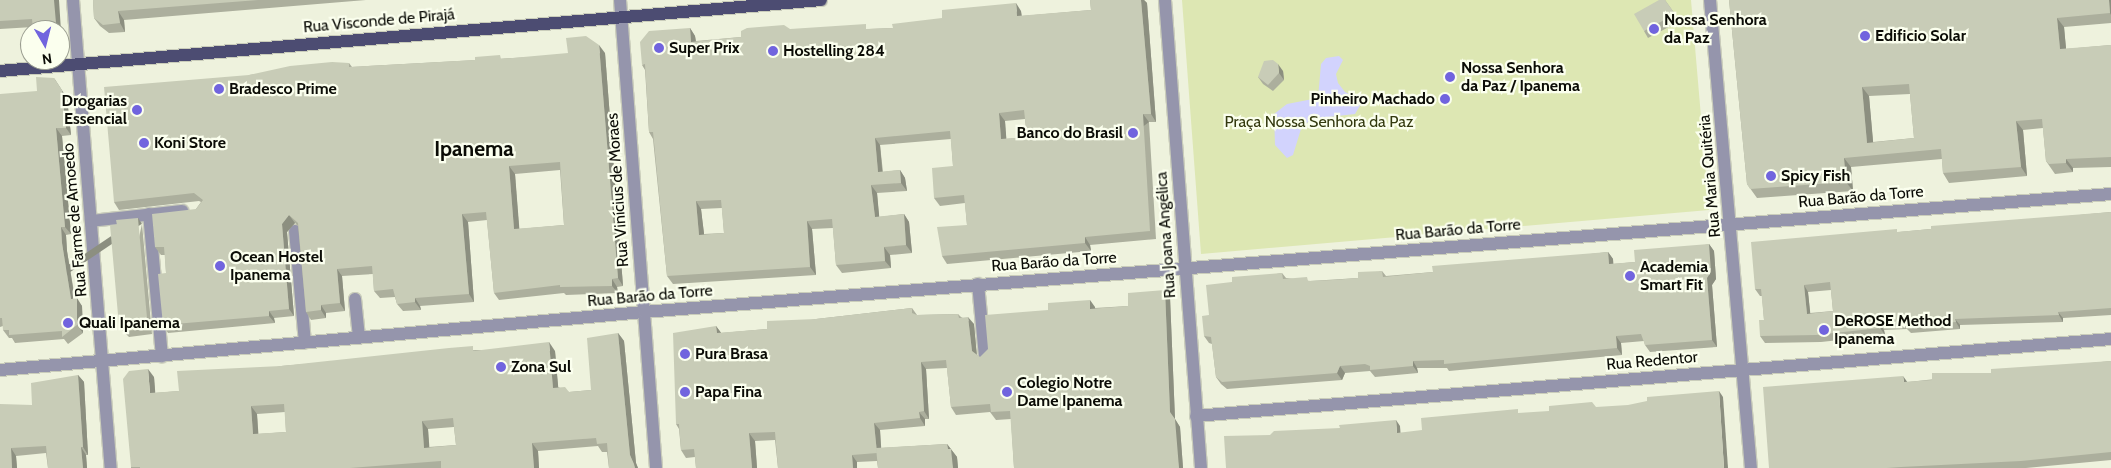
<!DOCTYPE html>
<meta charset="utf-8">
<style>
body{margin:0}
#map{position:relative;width:2111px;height:468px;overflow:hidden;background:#eef2dd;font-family:Cabin,sans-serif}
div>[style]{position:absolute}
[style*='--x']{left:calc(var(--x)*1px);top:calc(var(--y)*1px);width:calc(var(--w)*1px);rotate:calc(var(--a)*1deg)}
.green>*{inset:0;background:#dde7b3}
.water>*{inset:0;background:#d2d3fd}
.roads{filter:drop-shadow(1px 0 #cacdbb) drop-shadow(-1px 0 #cacdbb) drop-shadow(0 1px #cacdbb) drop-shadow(0 -1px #cacdbb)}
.minor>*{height:12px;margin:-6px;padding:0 6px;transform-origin:6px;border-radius:6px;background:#9595ac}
.major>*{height:12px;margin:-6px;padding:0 6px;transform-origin:6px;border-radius:6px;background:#4c4c72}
.wall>*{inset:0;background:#acaf9d}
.shaded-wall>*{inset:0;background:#8c8f80;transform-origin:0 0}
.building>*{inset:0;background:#c8ccb7}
.dots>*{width:14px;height:14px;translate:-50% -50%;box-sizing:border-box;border:2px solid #fbffee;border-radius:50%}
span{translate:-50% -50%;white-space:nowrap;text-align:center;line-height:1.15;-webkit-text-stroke:4.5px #fbffee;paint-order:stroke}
.poi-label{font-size:16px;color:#0b0c06;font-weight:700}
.left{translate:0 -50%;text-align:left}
.right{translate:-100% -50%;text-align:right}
.street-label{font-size:16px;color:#0b0c06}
.park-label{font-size:16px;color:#33390f}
.district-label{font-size:21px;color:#0b0c06;font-weight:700}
.north{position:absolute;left:20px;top:20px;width:50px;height:50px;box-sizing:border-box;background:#fbffee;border:1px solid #9b9e91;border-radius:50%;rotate:172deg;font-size:14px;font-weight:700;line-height:20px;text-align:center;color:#0b0c06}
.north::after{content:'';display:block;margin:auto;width:18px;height:22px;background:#7164de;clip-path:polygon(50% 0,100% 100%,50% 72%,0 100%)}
</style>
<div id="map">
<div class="green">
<div style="clip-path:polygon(1182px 0,1691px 0,1709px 210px,1201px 254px)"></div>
</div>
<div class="water">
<div style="clip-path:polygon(1339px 56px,1343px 60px,1336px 74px,1338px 83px,1345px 92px,1360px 99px,1361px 104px,1355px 114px,1311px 119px,1301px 129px,1293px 155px,1287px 158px,1275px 145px,1274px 114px,1287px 104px,1318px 98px,1321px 64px,1326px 58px)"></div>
</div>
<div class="roads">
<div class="minor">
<div style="--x:73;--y:0;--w:470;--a:85.4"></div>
<div style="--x:620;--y:0;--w:469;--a:85.6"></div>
<div style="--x:1165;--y:0;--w:469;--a:85.6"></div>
<div style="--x:1710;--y:0;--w:470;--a:85"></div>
<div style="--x:149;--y:214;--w:143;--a:84.8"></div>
<div style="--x:91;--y:221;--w:92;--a:-6.3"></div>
<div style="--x:295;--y:231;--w:112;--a:84.9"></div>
<div style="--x:978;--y:284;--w:73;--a:84.5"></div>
<div style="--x:355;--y:299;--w:39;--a:84"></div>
<div style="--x:0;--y:370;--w:647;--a:-5.15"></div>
<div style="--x:644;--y:312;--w:1472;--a:-4.6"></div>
<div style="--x:1196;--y:416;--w:918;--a:-4.81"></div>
</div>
<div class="major">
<div style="--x:0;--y:71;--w:824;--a:-4.94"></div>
</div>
</div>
<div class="wall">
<div style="clip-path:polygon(0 0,61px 31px,33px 27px,0 29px)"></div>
<div style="clip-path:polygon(93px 0,366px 0,124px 20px,125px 32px,109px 33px,100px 26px,94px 18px)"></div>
<div style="clip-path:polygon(evenodd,1090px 0,1144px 0,1147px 3px,1156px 122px,1149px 122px,1156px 239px,1090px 245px,1091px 251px,947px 264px,942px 256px,967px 225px,965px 203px,940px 206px,934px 198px,953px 166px,951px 139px,880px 145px,883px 172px,900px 170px,905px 178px,907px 191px,877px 193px,879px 217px,904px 214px,909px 222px,912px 253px,890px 255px,891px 268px,842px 273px,836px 265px,833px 228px,812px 229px,816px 275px,673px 284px,667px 276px,653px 139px,649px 132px,645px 70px,642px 65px,690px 28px,695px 36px,696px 41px,741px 37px,790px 29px,869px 29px,893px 28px,1021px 11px,1022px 16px,1091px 10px,1090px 0,1025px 119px,1027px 137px,1006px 139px,1005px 121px,1025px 119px,1090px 0,722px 208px,724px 233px,704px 234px,701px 209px,722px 208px)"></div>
<div style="clip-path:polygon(1665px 0,1680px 21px,1648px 38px,1644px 31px)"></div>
<div style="clip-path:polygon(evenodd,1729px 0,2111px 0,2111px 23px,2064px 27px,2066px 49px,2111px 45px,2111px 167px,2073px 168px,2073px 172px,2055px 174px,2046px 161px,2043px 128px,2023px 130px,2027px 176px,1949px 183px,1943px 173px,1942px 159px,1851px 167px,1853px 191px,1757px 198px,1747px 184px,1729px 0,1910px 94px,1914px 138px,1873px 142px,1869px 96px,1910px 94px)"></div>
<div style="clip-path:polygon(evenodd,605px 53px,623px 286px,617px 287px,618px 293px,566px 295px,564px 293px,499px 300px,494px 293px,487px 220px,468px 222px,474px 302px,420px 306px,421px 310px,403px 311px,397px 304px,395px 297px,380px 298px,374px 291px,373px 274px,342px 276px,345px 311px,326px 313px,326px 318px,311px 320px,306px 312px,298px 226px,295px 223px,287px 232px,294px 316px,274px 318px,275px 323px,168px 333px,163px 325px,166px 273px,165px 255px,161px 255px,155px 247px,196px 209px,201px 202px,199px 201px,119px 210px,114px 202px,249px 75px,349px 63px,352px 67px,605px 53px,560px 170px,564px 225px,519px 229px,515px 174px,560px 170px)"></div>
<div style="clip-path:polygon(1283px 71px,1284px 80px,1273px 91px,1263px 84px,1258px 77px)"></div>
<div style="clip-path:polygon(0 94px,67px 98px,71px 135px,62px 136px,71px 234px,66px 235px,67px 251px,75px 298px,82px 306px,83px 333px,68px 344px,64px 339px,15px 343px,12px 338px,9px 338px,3px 330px,3px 326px,0 327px)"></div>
<div style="clip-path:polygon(evenodd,2111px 212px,2111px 315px,2063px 318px,2063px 322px,1960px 325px,1960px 329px,1911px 333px,1907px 329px,1884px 330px,1885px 335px,1821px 342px,1765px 343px,1760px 336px,1764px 320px,1762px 296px,1760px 296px,1755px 289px,1899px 232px,2111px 212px,1831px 290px,1833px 311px,1810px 313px,1808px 292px,1831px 290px)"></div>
<div style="clip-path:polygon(142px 224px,152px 334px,129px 337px,123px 331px,119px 326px)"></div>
<div style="clip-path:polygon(1709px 244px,1714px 251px,1716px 279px,1712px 285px,1717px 347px,1650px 352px,1645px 345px,1644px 341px,1621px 343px,1622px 355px,1449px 371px,1447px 368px,1417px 368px,1418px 373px,1375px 377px,1370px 371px,1345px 373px,1342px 380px,1227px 389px,1221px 384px,1216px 377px,1212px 344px,1209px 343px,1204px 336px,1209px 315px,1232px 282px,1282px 273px,1286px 278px,1310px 281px,1358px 278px,1382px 271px,1386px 276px,1433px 272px,1608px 252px,1613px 259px,1613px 264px,1635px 262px)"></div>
<div style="clip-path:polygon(1170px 297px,1175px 419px,1180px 427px,1183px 468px,1014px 468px,1011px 419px,996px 420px,990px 412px,956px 415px,951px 407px,947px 368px,926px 369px,929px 419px,925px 419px,925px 426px,880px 430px,881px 448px,947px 444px,957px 457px,958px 468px,878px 468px,877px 461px,857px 462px,857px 468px,778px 468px,775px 440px,755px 441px,757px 468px,696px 468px,695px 457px,686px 458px,681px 450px,679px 429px,676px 424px,716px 326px,721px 333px,767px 329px,816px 319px,912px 308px,917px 315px,958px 314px,961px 317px,974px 324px,977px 355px,980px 357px,1095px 307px,1095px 308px,1128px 306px)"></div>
<div style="clip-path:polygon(evenodd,618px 333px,624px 341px,636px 463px,638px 468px,609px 468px,607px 452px,602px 452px,598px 446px,538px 451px,539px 468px,131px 468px,131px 467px,154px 377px,155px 393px,179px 391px,281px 366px,476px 350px,555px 351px,558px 387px,569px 392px,591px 390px,618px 333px,285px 412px,286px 432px,258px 434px,257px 414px,285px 412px,618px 333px,454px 427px,456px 445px,429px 447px,428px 429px,454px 427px)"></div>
<div style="clip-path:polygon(2111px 361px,2111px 460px,2026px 468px,1769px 468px,1908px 382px,1991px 373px)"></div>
<div style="clip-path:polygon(78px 375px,84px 382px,88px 455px,86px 455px,87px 468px,48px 468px,46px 453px,16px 456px,17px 468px,0 468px,32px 405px)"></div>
</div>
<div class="shaded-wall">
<div style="clip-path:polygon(54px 0,59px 0,61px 31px,60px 33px,60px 30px,52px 30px)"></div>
<div style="clip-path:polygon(1141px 0,1144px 0,1147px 3px,1156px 122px,1151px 114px)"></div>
<div style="clip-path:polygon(2109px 0,2111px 0,2111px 15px,2110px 13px)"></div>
<div style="clip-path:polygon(1016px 3px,1021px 11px,1022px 24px,1017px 16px)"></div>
<div style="clip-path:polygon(118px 11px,124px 20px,125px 32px,120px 23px)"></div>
<div style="clip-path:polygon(2057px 18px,2064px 27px,2067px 59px,2060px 49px)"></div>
<div style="clip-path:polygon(690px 28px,695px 36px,697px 50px,691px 42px)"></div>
<div style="clip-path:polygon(599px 45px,605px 53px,623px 286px,618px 278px)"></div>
<div style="clip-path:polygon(1278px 64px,1283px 71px,1284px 80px,1279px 73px)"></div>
<div style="clip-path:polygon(54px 78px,67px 98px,71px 135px,66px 128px)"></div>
<div style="clip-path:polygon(1862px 87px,1869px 96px,1874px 152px,1867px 143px)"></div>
<div style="clip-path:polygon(999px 113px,1005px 121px,1007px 147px,1001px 139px)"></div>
<div style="left:1143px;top:114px;width:10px;height:117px;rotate:53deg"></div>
<div style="clip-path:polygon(2016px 121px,2023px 130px,2027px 176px,2021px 167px)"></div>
<div style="clip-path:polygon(56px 128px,62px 136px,71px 234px,65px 227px)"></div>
<div style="clip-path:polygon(875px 138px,880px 145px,883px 180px,878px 172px)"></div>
<div style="clip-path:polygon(1844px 158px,1851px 167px,1853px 191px,1846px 182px)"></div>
<div style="clip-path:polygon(2066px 159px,2073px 168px,2073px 172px,2066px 163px)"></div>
<div style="clip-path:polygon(509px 166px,515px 174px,520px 237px,514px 229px)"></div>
<div style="clip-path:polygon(900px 170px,905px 178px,907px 191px,901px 183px)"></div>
<div style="clip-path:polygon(871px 185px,877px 193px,880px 225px,875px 217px)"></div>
<div style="clip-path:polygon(696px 201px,701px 209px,705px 242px,699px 235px)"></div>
<div style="clip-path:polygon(462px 214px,468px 222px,474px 302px,469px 294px)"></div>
<div style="clip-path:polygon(904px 214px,909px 222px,912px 253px,906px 245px)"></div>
<div style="clip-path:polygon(289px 215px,295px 223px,287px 232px,294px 316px,289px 309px,282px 224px)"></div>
<div style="left:138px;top:218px;width:7px;height:111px;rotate:56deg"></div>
<div style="clip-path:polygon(807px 221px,812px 229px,816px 275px,810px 267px)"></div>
<div style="clip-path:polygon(61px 227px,66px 235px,67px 251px,76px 307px,71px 299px,62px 243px)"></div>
<div style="clip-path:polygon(1085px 237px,1090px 245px,1091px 251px,1085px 243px)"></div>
<div style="clip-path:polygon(1709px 244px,1714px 251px,1716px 279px,1712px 285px,1717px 347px,1712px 340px,1707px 278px)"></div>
<div style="clip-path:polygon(884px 247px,890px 255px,891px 268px,885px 261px)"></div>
<div style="clip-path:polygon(1608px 252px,1613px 259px,1614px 271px,1609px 264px)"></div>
<div style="clip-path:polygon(337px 269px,342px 276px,345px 311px,340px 303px)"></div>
<div style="clip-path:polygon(612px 279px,617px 287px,618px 293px,612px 286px)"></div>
<div style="clip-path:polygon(1804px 285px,1808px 292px,1811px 320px,1807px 314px)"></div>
<div style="clip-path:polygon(1165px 290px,1170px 297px,1175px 419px,1180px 427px,1183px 468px,1179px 468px,1170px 412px)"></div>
<div style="clip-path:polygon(77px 298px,82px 306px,83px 333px,77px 325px)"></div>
<div style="clip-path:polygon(415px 298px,420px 306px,421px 310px,415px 302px)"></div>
<div style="clip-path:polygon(1090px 300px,1095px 307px,1096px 317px,1090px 309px)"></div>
<div style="clip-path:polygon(321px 305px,326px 313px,326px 318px,321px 310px)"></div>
<div style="clip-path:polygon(269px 311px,274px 318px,275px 323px,269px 316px)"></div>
<div style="clip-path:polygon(2058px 312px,2063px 318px,2063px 322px,2059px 315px)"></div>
<div style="clip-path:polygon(968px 317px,974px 324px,977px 358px,972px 351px)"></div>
<div style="clip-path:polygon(1955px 319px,1960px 325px,1960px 329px,1956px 322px)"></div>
<div style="clip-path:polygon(1880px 324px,1884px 330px,1885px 335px,1880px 328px)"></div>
<div style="clip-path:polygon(716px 326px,722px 334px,717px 333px)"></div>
<div style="clip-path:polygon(618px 333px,624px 341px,636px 463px,638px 468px,635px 468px,630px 455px)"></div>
<div style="clip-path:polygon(1616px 336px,1621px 343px,1622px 355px,1617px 348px)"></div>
<div style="clip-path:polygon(549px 342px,555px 351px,559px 396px,553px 388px)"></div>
<div style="clip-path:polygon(1413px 361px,1417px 368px,1418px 373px,1413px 366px)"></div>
<div style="clip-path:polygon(921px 362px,926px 369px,929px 419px,924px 411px)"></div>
<div style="clip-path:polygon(1340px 366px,1345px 373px,1342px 380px,1337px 373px)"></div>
<div style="clip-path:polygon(148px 369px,154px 377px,156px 402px,150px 393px)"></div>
<div style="clip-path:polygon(78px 375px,84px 382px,88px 455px,83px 447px)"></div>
<div style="clip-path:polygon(1903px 376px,1908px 383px,1904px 382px)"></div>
<div style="clip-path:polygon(1719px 391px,1723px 397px,1728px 468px,1724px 468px)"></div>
<div style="clip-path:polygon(251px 406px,257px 414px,259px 443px,253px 434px)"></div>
<div style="clip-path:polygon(919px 412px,925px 419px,925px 426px,920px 418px)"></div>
<div style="clip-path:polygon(1396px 420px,1400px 426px,1401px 439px,1397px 433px)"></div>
<div style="clip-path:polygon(422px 421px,428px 429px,430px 456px,424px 448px)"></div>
<div style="clip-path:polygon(874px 423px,880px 430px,882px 461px,877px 453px)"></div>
<div style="clip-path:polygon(749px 433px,755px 441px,757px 468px,752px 468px)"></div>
<div style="clip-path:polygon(532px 443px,538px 451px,539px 468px,534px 468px)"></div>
<div style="clip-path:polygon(947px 444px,957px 457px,958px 468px,953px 468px,948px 449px)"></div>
<div style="clip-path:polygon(81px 447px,86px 455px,87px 468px,83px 468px)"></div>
<div style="clip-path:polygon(11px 448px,16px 456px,17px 468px,12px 468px)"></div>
<div style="clip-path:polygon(852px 455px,857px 462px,857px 468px,853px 468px)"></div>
</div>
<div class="building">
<div style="clip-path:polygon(0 0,54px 0,56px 23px,52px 30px,33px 30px,32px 19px,0 21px)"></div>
<div style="clip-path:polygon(93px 0,258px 0,118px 11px,120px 23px,103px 25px,94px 18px)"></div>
<div style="clip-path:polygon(evenodd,1090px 0,1141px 0,1151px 114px,1143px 114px,1150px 231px,1085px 237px,1085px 243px,942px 256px,937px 227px,967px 225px,964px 195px,934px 198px,932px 168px,953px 166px,950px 131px,875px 138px,878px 172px,900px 170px,901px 183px,871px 185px,875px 217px,904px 214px,906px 245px,884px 247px,885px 261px,836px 265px,832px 219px,807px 221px,810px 267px,667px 276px,653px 132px,649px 132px,645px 64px,642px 65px,640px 42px,649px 31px,690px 28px,691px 42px,741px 37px,741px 31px,747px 28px,784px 25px,790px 29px,866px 24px,866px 29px,893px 28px,892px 24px,942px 18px,942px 10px,1016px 3px,1017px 16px,1091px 10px,1090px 0,1024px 110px,1027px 137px,1001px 139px,999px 113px,1024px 110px,1090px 0,721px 200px,724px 233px,699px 235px,696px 201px,721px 200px)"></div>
<div style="clip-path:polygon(1659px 0,1665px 0,1675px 14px,1644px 31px,1634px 14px)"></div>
<div style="clip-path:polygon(evenodd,1729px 0,2109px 0,2110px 13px,2057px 18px,2060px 49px,2111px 45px,2111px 157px,2066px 159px,2066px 163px,2049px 164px,2046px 161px,2042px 119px,2016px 121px,2021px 167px,1943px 173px,1941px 149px,1844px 158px,1846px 182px,1750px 189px,1747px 184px,1729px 0,1909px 84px,1914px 138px,1867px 143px,1862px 87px,1909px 84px)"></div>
<div style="clip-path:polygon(evenodd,586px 36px,599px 45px,618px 278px,612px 279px,612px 286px,560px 287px,560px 285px,494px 293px,486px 212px,462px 214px,469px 294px,415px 298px,415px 302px,397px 304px,393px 289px,374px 291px,372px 266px,337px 269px,340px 303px,321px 305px,321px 310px,306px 312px,298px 223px,289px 215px,282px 224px,289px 309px,269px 311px,269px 316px,163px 325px,158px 274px,166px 273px,164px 247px,155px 247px,152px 214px,196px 209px,203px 200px,194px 193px,114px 202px,104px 87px,249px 75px,290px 66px,332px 62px,349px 63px,349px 67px,475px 60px,475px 57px,500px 55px,501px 59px,568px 53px,566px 38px,586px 36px,560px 162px,564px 225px,514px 229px,509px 166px,560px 162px)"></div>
<div style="clip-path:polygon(1273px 60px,1278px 64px,1279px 73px,1268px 85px,1258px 77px,1264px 61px)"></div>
<div style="clip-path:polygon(36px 77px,54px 78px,62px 90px,66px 128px,56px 128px,65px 227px,61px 227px,62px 243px,71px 299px,77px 298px,77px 325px,62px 337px,62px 331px,9px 335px,9px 330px,3px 330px,2px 318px,0 318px,0 94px,37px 91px)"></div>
<div style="clip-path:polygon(evenodd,2111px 212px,2111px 308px,2058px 312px,2059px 315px,1955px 319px,1956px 322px,1906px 326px,1903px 322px,1880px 324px,1880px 328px,1816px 335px,1760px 336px,1759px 320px,1764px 320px,1761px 289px,1755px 289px,1751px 242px,1897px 229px,1897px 232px,1931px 229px,1931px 226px,2111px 212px,1830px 282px,1833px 311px,1807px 314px,1804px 285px,1830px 282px)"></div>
<div style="clip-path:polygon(138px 218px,148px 329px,125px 331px,119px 326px,110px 225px,117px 225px,116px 220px)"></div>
<div style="clip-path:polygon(1709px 244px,1711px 272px,1707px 278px,1712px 340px,1645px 345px,1641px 334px,1616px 336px,1617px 348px,1444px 364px,1444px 360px,1413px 361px,1413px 366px,1370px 370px,1370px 366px,1365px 364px,1340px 366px,1337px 373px,1222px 382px,1216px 377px,1211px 337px,1204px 336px,1202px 316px,1209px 315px,1206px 285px,1232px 282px,1232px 277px,1282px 273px,1283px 279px,1307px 277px,1308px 281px,1333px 280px,1358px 278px,1358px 272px,1382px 271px,1383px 277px,1433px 272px,1432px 266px,1608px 252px,1609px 264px,1635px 262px,1634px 250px)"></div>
<div style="clip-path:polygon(1165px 290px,1170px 412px,1175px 419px,1179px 468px,1014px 468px,1010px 411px,991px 412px,990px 404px,951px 407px,946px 360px,921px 362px,924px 411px,919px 412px,920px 418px,874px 423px,877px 453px,852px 455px,853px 468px,778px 468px,775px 432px,749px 433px,752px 468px,696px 468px,694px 449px,681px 450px,679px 424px,676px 424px,673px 333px,716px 326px,717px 333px,767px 329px,767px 321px,816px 319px,912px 308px,912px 313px,917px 315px,958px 314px,959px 318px,968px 317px,972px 351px,980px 357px,988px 349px,985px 315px,1048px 310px,1048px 303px,1090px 300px,1090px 309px,1128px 306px,1128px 293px)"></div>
<div style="clip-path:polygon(evenodd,618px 333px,630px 455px,634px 464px,635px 468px,609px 468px,607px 443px,597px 444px,596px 438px,532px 443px,534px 468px,441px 468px,441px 461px,350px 468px,140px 468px,140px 467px,131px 467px,123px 379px,129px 371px,148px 369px,150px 393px,179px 391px,177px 371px,281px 366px,449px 348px,473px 346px,473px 351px,549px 342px,553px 388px,565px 387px,569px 392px,591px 390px,587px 338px,618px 333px,284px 404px,286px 432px,253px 434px,251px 406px,284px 404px,618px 333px,453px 418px,456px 445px,424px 448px,422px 421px,453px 418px)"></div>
<div style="clip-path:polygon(2111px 361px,2111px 452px,2021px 461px,1901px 467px,1887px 468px,1769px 468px,1763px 387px,1903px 376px,1904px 382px,1932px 380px,1932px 373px,1991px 373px,1991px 369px)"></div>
<div style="clip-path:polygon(78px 375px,83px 447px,81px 447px,83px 468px,48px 468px,46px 446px,11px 448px,12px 468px,0 468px,0 404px,32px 405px,31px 383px)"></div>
<div style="clip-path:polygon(1719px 391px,1724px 468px,1226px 468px,1224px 436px,1270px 435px,1274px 431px,1340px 428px,1339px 425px,1396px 420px,1397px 433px,1422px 430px,1421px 418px,1518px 409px,1518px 413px,1549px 411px,1549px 406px,1592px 402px,1596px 407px,1628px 405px,1647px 401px,1647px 397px)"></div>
<div style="clip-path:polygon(947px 444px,948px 449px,951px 449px,953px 468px,878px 468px,876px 448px)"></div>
</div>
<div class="dots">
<div style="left:1654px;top:29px;background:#7164de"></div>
<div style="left:1865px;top:36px;background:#7164de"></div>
<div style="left:659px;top:48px;background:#7164de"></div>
<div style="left:773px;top:51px;background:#7164de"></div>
<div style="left:1450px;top:77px;background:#7164de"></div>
<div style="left:219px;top:89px;background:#7164de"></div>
<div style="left:1445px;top:99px;background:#7164de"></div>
<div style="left:137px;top:110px;background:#7164de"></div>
<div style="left:1133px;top:133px;background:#7164de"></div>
<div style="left:144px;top:143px;background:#7164de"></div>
<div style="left:1771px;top:176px;background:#7164de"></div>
<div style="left:220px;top:266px;background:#7164de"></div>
<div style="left:1630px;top:276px;background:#7164de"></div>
<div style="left:68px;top:323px;background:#7164de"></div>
<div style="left:1824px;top:330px;background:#7164de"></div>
<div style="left:685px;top:354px;background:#7164de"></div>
<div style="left:501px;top:367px;background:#7164de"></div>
<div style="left:685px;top:392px;background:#7164de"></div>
<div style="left:1007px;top:392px;background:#7164de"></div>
</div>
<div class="poi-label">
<span class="left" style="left:1664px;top:29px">Nossa Senhora<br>da Paz</span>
<span class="left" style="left:1875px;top:36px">Edificio Solar</span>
<span class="left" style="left:669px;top:48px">Super Prix</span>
<span class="left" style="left:783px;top:51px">Hostelling 284</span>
<span class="left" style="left:1461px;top:77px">Nossa Senhora<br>da Paz / Ipanema</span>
<span class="left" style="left:229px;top:89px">Bradesco Prime</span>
<span class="right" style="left:1435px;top:99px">Pinheiro Machado</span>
<span class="right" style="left:127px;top:110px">Drogarias<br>Essencial</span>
<span class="right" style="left:1123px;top:133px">Banco do Brasil</span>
<span class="left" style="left:154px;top:143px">Koni Store</span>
<span class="left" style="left:1781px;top:176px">Spicy Fish</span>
<span class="left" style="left:230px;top:266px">Ocean Hostel<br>Ipanema</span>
<span class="left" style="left:1640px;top:276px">Academia<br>Smart Fit</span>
<span class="left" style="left:1834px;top:330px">DeROSE Method<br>Ipanema</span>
<span class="left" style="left:79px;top:323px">Quali Ipanema</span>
<span class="left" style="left:695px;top:354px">Pura Brasa</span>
<span class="left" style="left:511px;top:367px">Zona Sul</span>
<span class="left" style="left:1017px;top:392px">Colegio Notre<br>Dame Ipanema</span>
<span class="left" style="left:695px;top:392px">Papa Fina</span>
</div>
<div class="street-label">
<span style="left:379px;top:21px;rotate:-5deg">Rua Visconde de Pirajá</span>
<span style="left:1710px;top:176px;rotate:-95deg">Rua Maria Quitéria</span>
<span style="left:618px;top:190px;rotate:-94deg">Rua Vinícius de Moraes</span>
<span style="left:1861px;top:197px;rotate:-5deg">Rua Barão da Torre</span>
<span style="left:75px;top:220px;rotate:-95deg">Rua Farme de Amoedo</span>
<span style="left:1458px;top:230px;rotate:-5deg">Rua Barão da Torre</span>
<span style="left:1166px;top:235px;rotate:-94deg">Rua Joana Angélica</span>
<span style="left:1054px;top:262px;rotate:-4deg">Rua Barão da Torre</span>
<span style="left:650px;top:296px;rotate:-5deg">Rua Barão da Torre</span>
<span style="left:1652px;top:361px;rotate:-5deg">Rua Redentor</span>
</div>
<div class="park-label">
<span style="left:1319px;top:122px">Praça Nossa Senhora da Paz</span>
</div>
<div class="district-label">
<span style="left:474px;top:149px">Ipanema</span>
</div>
<div class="north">N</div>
</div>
